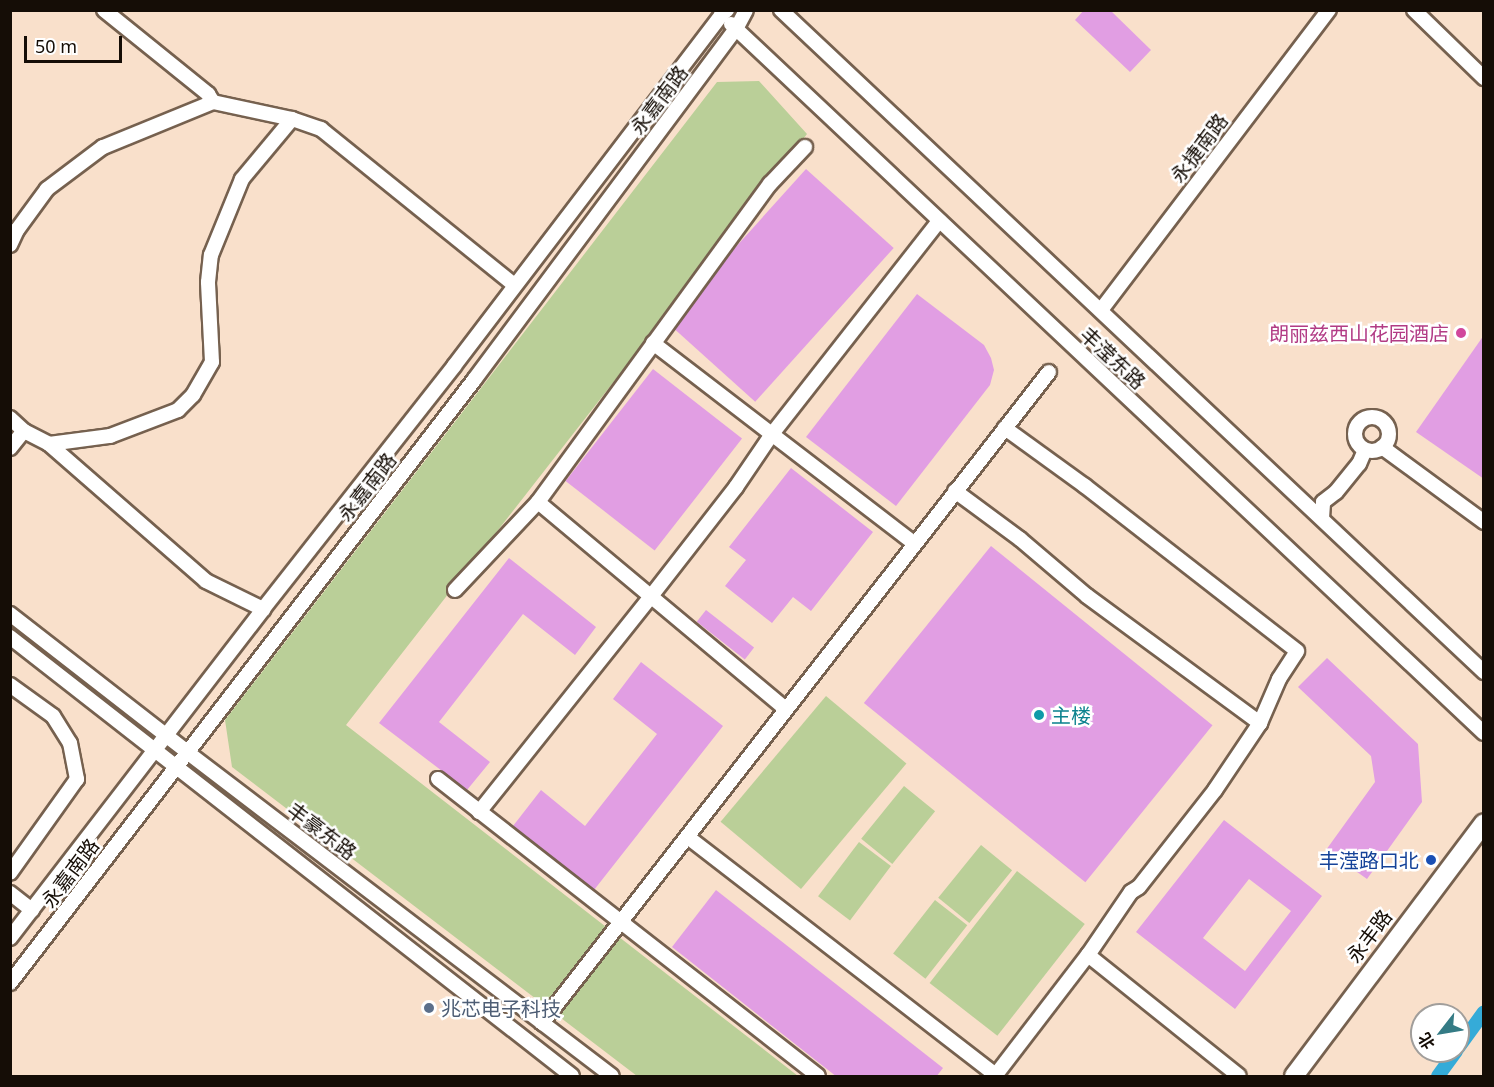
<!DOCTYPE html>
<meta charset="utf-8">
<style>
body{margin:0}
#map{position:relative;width:1494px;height:1087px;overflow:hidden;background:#f9e0cb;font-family:"Noto Sans","Noto Sans SC",sans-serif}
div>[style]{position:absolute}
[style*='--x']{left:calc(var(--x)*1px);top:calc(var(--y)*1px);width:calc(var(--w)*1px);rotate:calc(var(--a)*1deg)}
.green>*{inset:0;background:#bacf98;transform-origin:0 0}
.canal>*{height:14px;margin:-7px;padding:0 7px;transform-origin:7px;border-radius:7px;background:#35abd8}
.building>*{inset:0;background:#e19ee3;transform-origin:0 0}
.roads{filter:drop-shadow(2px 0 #76614f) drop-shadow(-2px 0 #76614f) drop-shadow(0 2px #76614f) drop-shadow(0 -2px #76614f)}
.minor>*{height:14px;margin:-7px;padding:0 7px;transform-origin:7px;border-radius:7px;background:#fff}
.minor>.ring{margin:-7px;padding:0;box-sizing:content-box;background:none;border:14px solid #fff;border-radius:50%}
.major>*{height:18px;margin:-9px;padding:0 9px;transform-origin:9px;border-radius:9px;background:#fff}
.dots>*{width:16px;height:16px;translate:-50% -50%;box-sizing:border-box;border:3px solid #fff;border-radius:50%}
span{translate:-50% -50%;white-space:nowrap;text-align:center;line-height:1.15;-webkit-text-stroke:5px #fff;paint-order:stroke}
.street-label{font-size:20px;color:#150d06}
.hotel-label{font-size:20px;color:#b23c85}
.right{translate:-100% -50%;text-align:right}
.culture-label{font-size:20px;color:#0d838f}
.left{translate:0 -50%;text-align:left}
.transit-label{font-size:20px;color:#164399}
.service-label{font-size:20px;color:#4e5e75}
.frame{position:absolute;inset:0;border:12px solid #150d06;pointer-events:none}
.north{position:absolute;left:1410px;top:1003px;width:60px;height:60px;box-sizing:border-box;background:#fff;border:2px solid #a19e9b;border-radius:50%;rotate:239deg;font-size:16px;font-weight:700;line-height:24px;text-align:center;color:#150d06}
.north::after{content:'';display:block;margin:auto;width:21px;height:27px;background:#347b85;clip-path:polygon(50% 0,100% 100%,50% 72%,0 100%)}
.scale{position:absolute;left:24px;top:36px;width:98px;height:27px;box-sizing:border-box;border:3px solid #150d06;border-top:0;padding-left:8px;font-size:18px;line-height:21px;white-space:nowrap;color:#150d06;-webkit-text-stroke:4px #fff;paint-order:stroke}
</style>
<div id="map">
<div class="green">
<div style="clip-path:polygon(759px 81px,807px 134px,346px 725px,798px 1076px,637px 1076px,232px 767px,225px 720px,717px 82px)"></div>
<div style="left:826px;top:696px;width:105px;height:164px;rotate:40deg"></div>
<div style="left:904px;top:786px;width:40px;height:68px;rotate:39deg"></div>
<div style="left:859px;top:842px;width:40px;height:68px;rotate:37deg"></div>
<div style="left:981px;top:845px;width:40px;height:68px;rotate:39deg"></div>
<div style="left:1017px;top:871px;width:86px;height:142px;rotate:38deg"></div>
<div style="left:935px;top:900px;width:41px;height:68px;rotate:38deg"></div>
</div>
<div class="canal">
<div style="--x:1458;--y:1048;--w:44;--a:-54.2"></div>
<div style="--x:1438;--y:1076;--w:31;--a:-54"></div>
</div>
<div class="building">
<div style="clip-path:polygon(1084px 10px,1110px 10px,1151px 50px,1130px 72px,1075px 20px)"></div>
<div style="left:806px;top:169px;width:118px;height:207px;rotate:42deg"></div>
<div style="clip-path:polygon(917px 294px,984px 345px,991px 358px,994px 370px,990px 385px,896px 506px,806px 437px)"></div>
<div style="clip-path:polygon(1484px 335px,1484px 479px,1416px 432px)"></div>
<div style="left:653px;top:369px;width:113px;height:142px;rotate:38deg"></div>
<div style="clip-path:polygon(791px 468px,873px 532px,811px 611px,793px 597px,772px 623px,725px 586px,746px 560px,729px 547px)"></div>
<div style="left:991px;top:546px;width:285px;height:202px;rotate:39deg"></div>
<div style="clip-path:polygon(509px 558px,596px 627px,575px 655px,523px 614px,439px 722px,490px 762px,467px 790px,379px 723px)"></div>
<div style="left:706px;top:610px;width:61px;height:15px;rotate:38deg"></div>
<div style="clip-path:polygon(1327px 658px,1418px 744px,1422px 802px,1367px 879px,1326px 850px,1375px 782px,1371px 756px,1298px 687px)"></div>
<div style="clip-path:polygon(641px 662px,723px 726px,594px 890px,513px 826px,541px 790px,585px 826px,657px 734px,613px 699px)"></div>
<div style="clip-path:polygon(evenodd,1224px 820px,1322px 896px,1235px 1009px,1136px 932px,1224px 820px,1249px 879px,1291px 911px,1245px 971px,1203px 938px,1249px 879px)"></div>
<div style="clip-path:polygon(716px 890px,943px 1068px,936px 1077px,837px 1077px,672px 947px)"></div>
</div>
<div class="roads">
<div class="minor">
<div style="--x:104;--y:10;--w:134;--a:38.9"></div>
<div style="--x:208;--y:94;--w:9;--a:58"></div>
<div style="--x:213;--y:102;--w:81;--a:12.1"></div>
<div style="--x:292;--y:119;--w:31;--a:19"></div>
<div style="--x:321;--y:129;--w:248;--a:38.9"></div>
<div style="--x:781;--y:10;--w:966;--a:43.28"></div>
<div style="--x:1414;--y:10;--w:98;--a:44.2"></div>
<div style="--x:731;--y:24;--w:1034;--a:43.28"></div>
<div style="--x:10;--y:245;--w:17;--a:-65"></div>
<div style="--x:17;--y:230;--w:51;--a:-53.8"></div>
<div style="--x:47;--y:189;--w:70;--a:-36.9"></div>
<div style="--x:103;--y:147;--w:119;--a:-22.2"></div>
<div style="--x:1101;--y:310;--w:377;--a:-52.8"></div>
<div style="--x:653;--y:343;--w:329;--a:37.5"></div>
<div class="ring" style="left:1355px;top:417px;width:20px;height:20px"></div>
<div style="--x:10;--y:418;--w:19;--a:43"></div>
<div style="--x:24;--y:431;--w:28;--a:27"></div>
<div style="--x:49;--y:444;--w:208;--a:41.1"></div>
<div style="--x:206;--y:581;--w:64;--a:26.2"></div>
<div style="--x:49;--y:444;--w:62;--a:-7.5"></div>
<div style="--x:110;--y:436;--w:73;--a:-20.9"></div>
<div style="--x:178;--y:410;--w:21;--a:-45"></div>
<div style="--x:193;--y:395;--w:38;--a:-60"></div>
<div style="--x:212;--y:362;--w:80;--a:-92.9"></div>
<div style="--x:208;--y:282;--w:27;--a:-84"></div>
<div style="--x:211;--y:255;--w:82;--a:-67.8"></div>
<div style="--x:242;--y:179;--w:78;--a:-50.2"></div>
<div style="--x:1382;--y:447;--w:127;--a:36.3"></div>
<div style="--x:10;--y:448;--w:22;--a:-51"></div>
<div style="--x:955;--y:491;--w:81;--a:36.4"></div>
<div style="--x:1020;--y:539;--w:88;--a:40.4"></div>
<div style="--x:1087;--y:596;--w:215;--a:36.3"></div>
<div style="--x:538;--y:502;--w:323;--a:39.9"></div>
<div style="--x:1322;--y:518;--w:16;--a:-86"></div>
<div style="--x:1323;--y:502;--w:16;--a:-38"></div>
<div style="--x:1336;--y:492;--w:36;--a:-51"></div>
<div style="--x:1359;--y:464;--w:15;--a:-67"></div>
<div style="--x:455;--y:590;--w:121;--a:-46.7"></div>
<div style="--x:538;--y:502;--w:394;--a:-53.9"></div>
<div style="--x:770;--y:184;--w:51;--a:-46.6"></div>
<div style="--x:10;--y:614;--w:224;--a:37.9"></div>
<div style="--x:187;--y:752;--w:534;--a:37.32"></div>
<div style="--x:10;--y:637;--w:713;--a:37.99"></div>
<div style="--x:10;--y:685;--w:53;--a:35.8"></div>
<div style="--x:53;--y:716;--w:32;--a:58"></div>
<div style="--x:70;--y:743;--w:37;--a:79"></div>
<div style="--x:77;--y:779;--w:115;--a:125.5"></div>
<div style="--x:438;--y:779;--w:482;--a:38"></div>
<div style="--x:479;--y:812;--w:278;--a:-51.4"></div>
<div style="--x:652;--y:595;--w:137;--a:-52.1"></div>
<div style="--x:736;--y:487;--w:64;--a:-55.8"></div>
<div style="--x:772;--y:434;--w:271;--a:-51.9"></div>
<div style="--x:689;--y:838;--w:388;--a:37.7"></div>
<div style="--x:10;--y:893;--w:28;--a:38"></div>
<div style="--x:10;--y:938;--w:415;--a:-52.4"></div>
<div style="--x:263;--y:609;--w:309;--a:-51.8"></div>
<div style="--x:454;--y:366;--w:441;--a:-52.7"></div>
<div style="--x:721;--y:15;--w:8;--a:-40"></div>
<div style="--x:1088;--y:955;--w:193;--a:38.7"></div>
<div style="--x:10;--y:983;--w:761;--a:-52.42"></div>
<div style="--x:474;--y:380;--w:438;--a:-53.3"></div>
<div style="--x:736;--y:29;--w:21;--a:-62"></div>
<div style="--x:542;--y:1023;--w:825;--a:-52.09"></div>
<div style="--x:995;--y:1076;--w:153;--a:-52.5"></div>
<div style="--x:1088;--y:955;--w:76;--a:-55.7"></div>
<div style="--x:1131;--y:892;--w:9;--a:-32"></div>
<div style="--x:1139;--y:887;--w:123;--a:-51.9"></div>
<div style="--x:1215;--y:790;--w:81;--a:-56.1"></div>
<div style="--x:1260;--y:723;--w:48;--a:-66.6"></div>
<div style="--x:1279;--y:679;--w:33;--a:-57"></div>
<div style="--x:1297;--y:651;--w:269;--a:-142.1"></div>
<div style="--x:1085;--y:486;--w:99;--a:-144.1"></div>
</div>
<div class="major">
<div style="--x:1294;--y:1076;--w:316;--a:-53.1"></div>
</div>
</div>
<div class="dots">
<div style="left:1461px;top:333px;background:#d1479c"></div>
<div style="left:1039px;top:715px;background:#0f9aa8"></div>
<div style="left:1431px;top:860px;background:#1a4fb4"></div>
<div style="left:429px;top:1008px;background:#5c6f8a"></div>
</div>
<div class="street-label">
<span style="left:659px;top:100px;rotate:-53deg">永嘉南路</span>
<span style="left:1199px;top:148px;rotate:-53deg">永捷南路</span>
<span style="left:1113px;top:358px;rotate:43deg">丰滢东路</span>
<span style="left:367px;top:487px;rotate:-52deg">永嘉南路</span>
<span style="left:322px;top:831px;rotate:37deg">丰豪东路</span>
<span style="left:70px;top:873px;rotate:-53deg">永嘉南路</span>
<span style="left:1369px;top:936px;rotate:-53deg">永丰路</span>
</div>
<div class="hotel-label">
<span class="right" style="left:1449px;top:333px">朗丽兹西山花园酒店</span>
</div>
<div class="culture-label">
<span class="left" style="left:1051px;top:715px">主楼</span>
</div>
<div class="transit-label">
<span class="right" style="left:1419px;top:860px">丰滢路口北</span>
</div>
<div class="service-label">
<span class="left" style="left:441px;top:1008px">兆芯电子科技</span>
</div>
<div class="frame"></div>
<div class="north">北</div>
<div class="scale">50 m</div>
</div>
